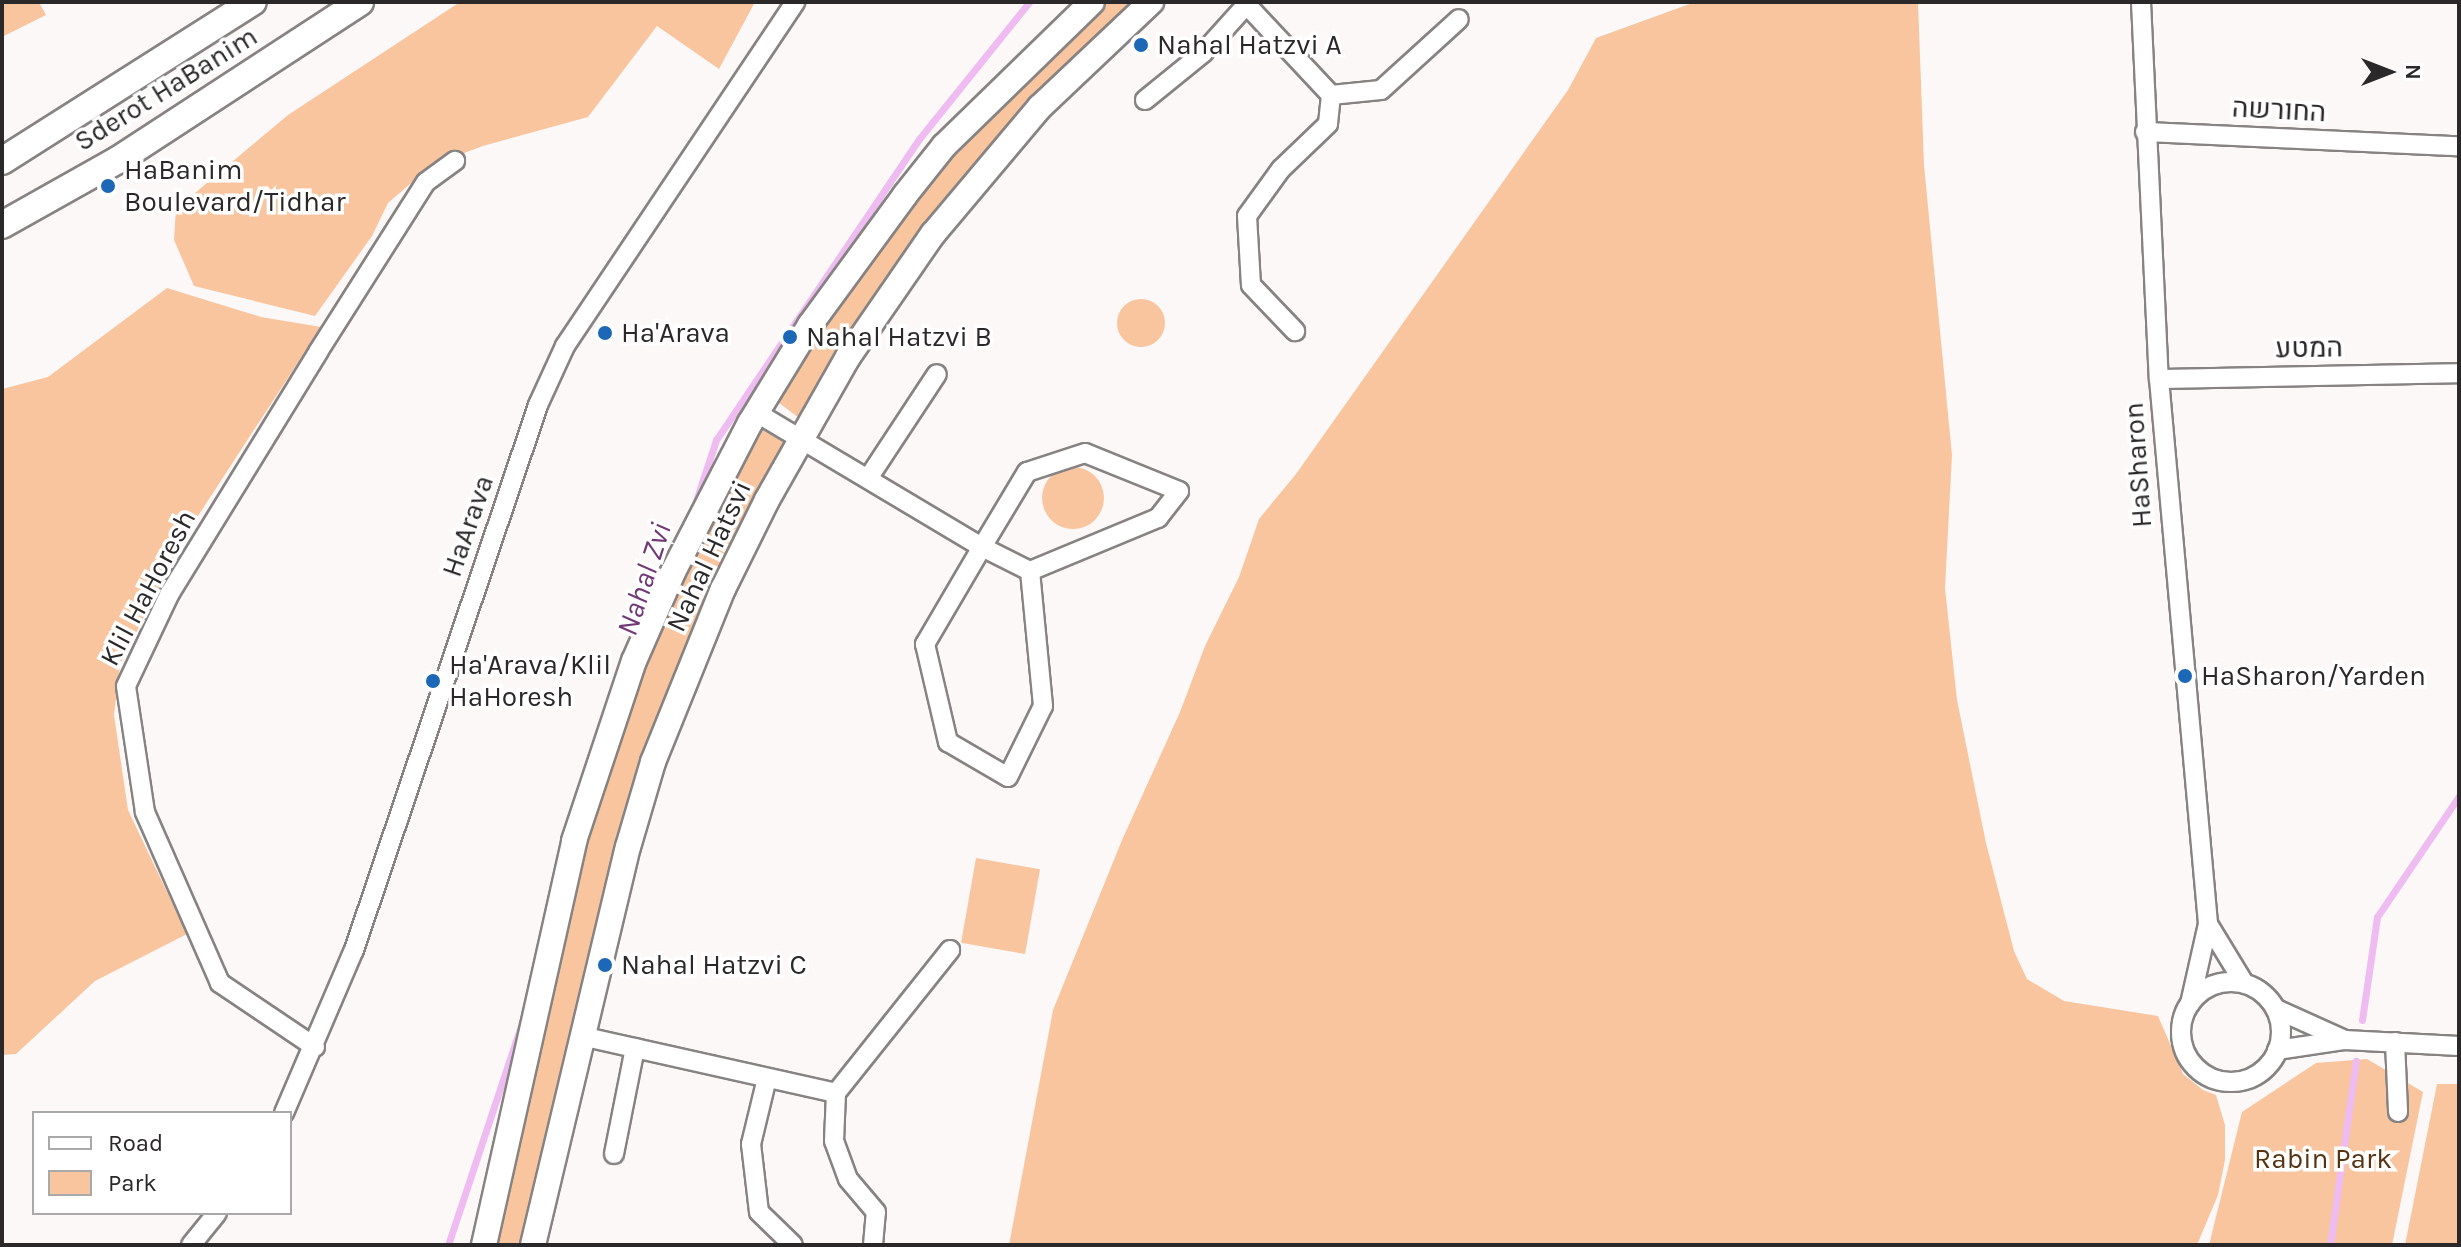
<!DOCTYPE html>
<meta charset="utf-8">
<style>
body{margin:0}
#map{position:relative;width:2461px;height:1247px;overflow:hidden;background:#fdf8f8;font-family:Karla,Heebo,sans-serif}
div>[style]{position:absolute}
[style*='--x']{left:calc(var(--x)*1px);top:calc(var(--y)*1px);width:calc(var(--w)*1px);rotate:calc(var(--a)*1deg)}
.green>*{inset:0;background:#f8c59e;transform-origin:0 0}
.round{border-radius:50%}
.stream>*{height:7px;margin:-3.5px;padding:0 3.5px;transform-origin:3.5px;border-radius:3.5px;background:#eebcf0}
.roads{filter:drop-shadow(2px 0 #878383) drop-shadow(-2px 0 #878383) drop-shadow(0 2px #878383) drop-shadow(0 -2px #878383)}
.minor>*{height:18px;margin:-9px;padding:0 9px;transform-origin:9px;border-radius:9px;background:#fff}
.minor>.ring{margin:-9px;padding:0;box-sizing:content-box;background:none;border:18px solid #fff;border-radius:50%}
.tertiary>*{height:24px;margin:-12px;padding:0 12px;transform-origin:12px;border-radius:12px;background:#fff}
.secondary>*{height:26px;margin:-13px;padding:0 13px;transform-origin:13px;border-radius:13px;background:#fff}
.dots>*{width:22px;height:22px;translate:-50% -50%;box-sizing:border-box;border:4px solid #fff;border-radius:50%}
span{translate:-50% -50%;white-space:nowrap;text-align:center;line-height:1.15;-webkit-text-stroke:7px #fff;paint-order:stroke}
.poi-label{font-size:28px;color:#2a2828}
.left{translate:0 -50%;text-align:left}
.street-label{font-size:28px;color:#2a2828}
.park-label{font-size:28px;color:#583311}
.water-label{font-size:30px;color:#713876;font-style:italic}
.frame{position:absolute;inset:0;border:4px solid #2a2828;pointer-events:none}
.legend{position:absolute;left:32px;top:1111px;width:260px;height:104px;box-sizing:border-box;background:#fff;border:2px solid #aaa9a9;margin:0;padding:10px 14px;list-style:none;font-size:24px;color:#2a2828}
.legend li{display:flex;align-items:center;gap:16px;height:40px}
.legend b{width:40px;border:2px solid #aaa9a9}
.north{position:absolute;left:2349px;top:32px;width:80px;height:80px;-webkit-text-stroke:6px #fff;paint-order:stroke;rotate:90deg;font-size:22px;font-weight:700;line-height:32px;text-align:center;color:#2a2828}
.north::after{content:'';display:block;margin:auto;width:28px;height:36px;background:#2a2828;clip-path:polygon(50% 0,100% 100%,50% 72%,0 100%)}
</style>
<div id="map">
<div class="green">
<div style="clip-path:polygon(2px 2px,39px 2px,46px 15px,2px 37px)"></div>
<div style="clip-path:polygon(460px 2px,755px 2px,719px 69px,657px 26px,588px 117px,483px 146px,432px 165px,388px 203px,372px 236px,315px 316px,194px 286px,174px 240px,176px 209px,288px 115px)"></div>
<div style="clip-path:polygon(1096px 2px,1145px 2px,1001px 146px,803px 421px,770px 396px,904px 201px)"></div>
<div style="clip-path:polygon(1695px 2px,1918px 2px,1924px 165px,1952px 455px,1945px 588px,1957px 700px,1986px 843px,2014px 951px,2027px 979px,2064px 1001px,2158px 1016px,2183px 1074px,2203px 1090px,2216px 1095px,2225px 1125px,2225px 1160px,2218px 1195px,2197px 1245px,1009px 1245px,1053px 1010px,1122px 840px,1180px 712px,1205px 646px,1239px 577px,1259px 519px,1296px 474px,1568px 90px,1596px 38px)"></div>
<div style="clip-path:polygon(167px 288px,261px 317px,321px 327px,183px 539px,120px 665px,114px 715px,128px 810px,187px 934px,95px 981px,16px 1054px,2px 1055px,2px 389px,48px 377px)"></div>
<div class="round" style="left:1117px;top:299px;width:48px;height:48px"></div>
<div style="clip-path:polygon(754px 425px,789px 445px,666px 710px,528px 1245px,488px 1245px,530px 1056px,617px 720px)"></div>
<div class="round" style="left:1042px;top:467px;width:62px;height:62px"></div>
<div style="left:976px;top:858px;width:65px;height:86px;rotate:10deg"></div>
<div style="clip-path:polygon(2367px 1059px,2423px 1092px,2392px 1245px,2209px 1245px,2242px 1112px,2316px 1063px)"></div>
<div style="clip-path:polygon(2437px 1084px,2459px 1084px,2459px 1245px,2405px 1245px)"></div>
</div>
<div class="stream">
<div style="--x:693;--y:510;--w:74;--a:-71.8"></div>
<div style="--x:716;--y:440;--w:363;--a:-56"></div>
<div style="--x:919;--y:139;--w:176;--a:-51.2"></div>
<div style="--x:2362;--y:1020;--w:104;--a:-81.7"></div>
<div style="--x:2377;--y:917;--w:146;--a:-55.9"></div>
<div style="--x:448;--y:1245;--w:234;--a:-71.6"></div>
<div style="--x:2330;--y:1245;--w:186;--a:-82"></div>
</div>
<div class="roads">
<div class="minor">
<div style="--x:1244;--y:2;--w:127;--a:46.9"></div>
<div style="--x:1331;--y:95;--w:29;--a:96"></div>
<div style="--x:1328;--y:124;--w:65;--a:136.2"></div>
<div style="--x:1281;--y:169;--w:58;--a:125.9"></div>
<div style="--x:1247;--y:216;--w:69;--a:86.7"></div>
<div style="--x:1251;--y:285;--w:64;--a:46.3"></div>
<div style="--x:2141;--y:2;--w:377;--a:87.3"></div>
<div style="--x:2159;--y:379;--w:547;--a:84.86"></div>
<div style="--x:2208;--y:924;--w:82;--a:102.7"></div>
<div style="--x:1331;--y:95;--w:50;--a:-5.7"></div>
<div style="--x:1381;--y:90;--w:105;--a:-42.3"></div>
<div style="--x:1145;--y:100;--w:75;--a:-39"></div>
<div style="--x:1203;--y:53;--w:69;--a:-48"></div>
<div style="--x:2145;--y:132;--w:314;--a:2.6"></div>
<div style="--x:2159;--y:379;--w:300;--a:-1.1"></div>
<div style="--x:757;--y:413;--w:262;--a:30.8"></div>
<div style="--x:982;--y:547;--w:54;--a:26.6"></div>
<div style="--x:1030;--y:571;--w:139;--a:-22.5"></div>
<div style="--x:1158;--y:518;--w:34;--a:-52"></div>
<div style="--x:1179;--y:491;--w:101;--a:-158"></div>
<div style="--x:1085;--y:453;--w:61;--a:161.9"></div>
<div style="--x:1027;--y:472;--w:87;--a:121"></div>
<div style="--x:982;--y:547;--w:113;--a:120.4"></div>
<div style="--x:925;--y:644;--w:101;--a:76.8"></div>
<div style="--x:948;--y:742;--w:69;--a:30.3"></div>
<div style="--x:1008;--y:777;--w:79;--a:-63.8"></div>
<div style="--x:1043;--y:706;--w:136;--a:-95.5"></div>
<div style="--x:869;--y:477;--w:123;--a:-56.6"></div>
<div style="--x:2208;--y:924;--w:69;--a:58.6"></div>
<div class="ring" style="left:2181px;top:982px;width:82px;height:82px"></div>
<div style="--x:2276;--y:1009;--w:76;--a:24.2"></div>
<div style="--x:581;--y:1036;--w:261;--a:12.6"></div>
<div style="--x:2395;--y:1042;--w:70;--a:87.5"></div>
<div style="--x:315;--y:1047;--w:115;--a:-146"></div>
<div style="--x:220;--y:983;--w:187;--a:-113.7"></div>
<div style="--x:145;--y:812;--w:127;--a:-98.6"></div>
<div style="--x:126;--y:686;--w:103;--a:-64.7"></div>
<div style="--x:170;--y:593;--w:283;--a:-58.4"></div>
<div style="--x:318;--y:352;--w:201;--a:-57.6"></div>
<div style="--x:426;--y:182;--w:36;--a:-36"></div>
<div style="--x:2277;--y:1050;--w:69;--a:-8.4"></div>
<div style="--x:2345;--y:1040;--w:114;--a:3"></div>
<div style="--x:767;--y:1078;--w:68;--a:103.6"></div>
<div style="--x:751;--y:1144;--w:68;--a:83.3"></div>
<div style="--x:759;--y:1212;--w:47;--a:44.1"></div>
<div style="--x:284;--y:1113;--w:177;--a:-66.8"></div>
<div style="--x:354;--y:950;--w:575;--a:-71.34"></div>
<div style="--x:538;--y:405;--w:65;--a:-65.4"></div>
<div style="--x:565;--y:346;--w:414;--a:-56.2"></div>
<div style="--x:614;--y:1154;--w:108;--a:-78.8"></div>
<div style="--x:191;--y:1245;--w:41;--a:-50.9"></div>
<div style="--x:873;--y:1245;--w:33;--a:-85"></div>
<div style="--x:876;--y:1212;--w:43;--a:-130.3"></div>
<div style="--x:848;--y:1179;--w:40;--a:-110.2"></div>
<div style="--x:834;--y:1141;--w:48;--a:-87.6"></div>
<div style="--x:836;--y:1093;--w:183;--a:-51.4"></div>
</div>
<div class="tertiary">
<div style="--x:484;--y:1245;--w:414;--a:-77.4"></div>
<div style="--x:574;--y:841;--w:190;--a:-71.6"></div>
<div style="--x:634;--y:661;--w:97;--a:-66.3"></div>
<div style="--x:673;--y:572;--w:168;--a:-62.7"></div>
<div style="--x:750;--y:423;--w:115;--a:-58.5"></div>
<div style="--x:810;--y:325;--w:161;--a:-53.8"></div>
<div style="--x:905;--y:195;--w:63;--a:-51.5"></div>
<div style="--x:944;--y:146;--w:206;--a:-44.2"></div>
<div style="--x:533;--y:1245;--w:409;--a:-76.6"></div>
<div style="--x:628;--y:847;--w:89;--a:-73.6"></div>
<div style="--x:653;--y:762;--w:187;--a:-68"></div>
<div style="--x:723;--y:589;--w:99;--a:-63.7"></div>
<div style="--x:767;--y:500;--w:164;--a:-60.5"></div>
<div style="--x:848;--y:357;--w:150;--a:-55.4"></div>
<div style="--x:933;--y:234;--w:166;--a:-49.9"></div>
<div style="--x:1040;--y:107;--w:153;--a:-43.4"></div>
</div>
<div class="secondary">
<div style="--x:2;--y:161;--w:297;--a:-32.4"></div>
<div style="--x:2;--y:225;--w:133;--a:-29.3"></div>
<div style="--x:118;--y:160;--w:289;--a:-33.1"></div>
</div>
</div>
<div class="dots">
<div style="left:1141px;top:45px;background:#1c67b6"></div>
<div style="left:108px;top:186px;background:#1c67b6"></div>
<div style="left:605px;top:333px;background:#1c67b6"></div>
<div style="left:790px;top:337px;background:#1c67b6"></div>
<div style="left:2185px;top:676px;background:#1c67b6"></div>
<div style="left:433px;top:681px;background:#1c67b6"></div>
<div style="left:605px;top:965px;background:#1c67b6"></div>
</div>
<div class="poi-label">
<span class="left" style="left:1157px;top:45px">Nahal Hatzvi A</span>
<span class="left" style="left:124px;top:186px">HaBanim<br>Boulevard/Tidhar</span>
<span class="left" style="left:621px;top:333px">Ha'Arava</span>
<span class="left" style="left:806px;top:337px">Nahal Hatzvi B</span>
<span class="left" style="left:449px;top:681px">Ha'Arava/Klil<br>HaHoresh</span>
<span class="left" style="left:2201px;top:676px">HaSharon/Yarden</span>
<span class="left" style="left:621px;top:965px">Nahal Hatzvi C</span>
</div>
<div class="street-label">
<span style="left:166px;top:89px;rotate:-32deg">Sderot HaBanim</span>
<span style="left:2279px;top:110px;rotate:3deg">החורשה</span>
<span style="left:2309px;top:348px;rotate:-1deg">המטע</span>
<span style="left:2138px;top:465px;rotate:-94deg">HaSharon</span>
<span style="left:468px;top:526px;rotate:-71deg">HaArava</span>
<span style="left:709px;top:556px;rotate:-65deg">Nahal Hatsvi</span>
<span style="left:148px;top:588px;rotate:-62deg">Klil HaHoresh</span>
</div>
<div class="park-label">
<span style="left:2323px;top:1159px">Rabin Park</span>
</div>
<div class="water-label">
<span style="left:644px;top:579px;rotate:-72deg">Nahal Zvi</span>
</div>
<div class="frame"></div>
<ul class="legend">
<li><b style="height:10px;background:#fff"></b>Road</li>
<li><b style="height:22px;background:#f8c59e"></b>Park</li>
</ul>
<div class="north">N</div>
</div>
